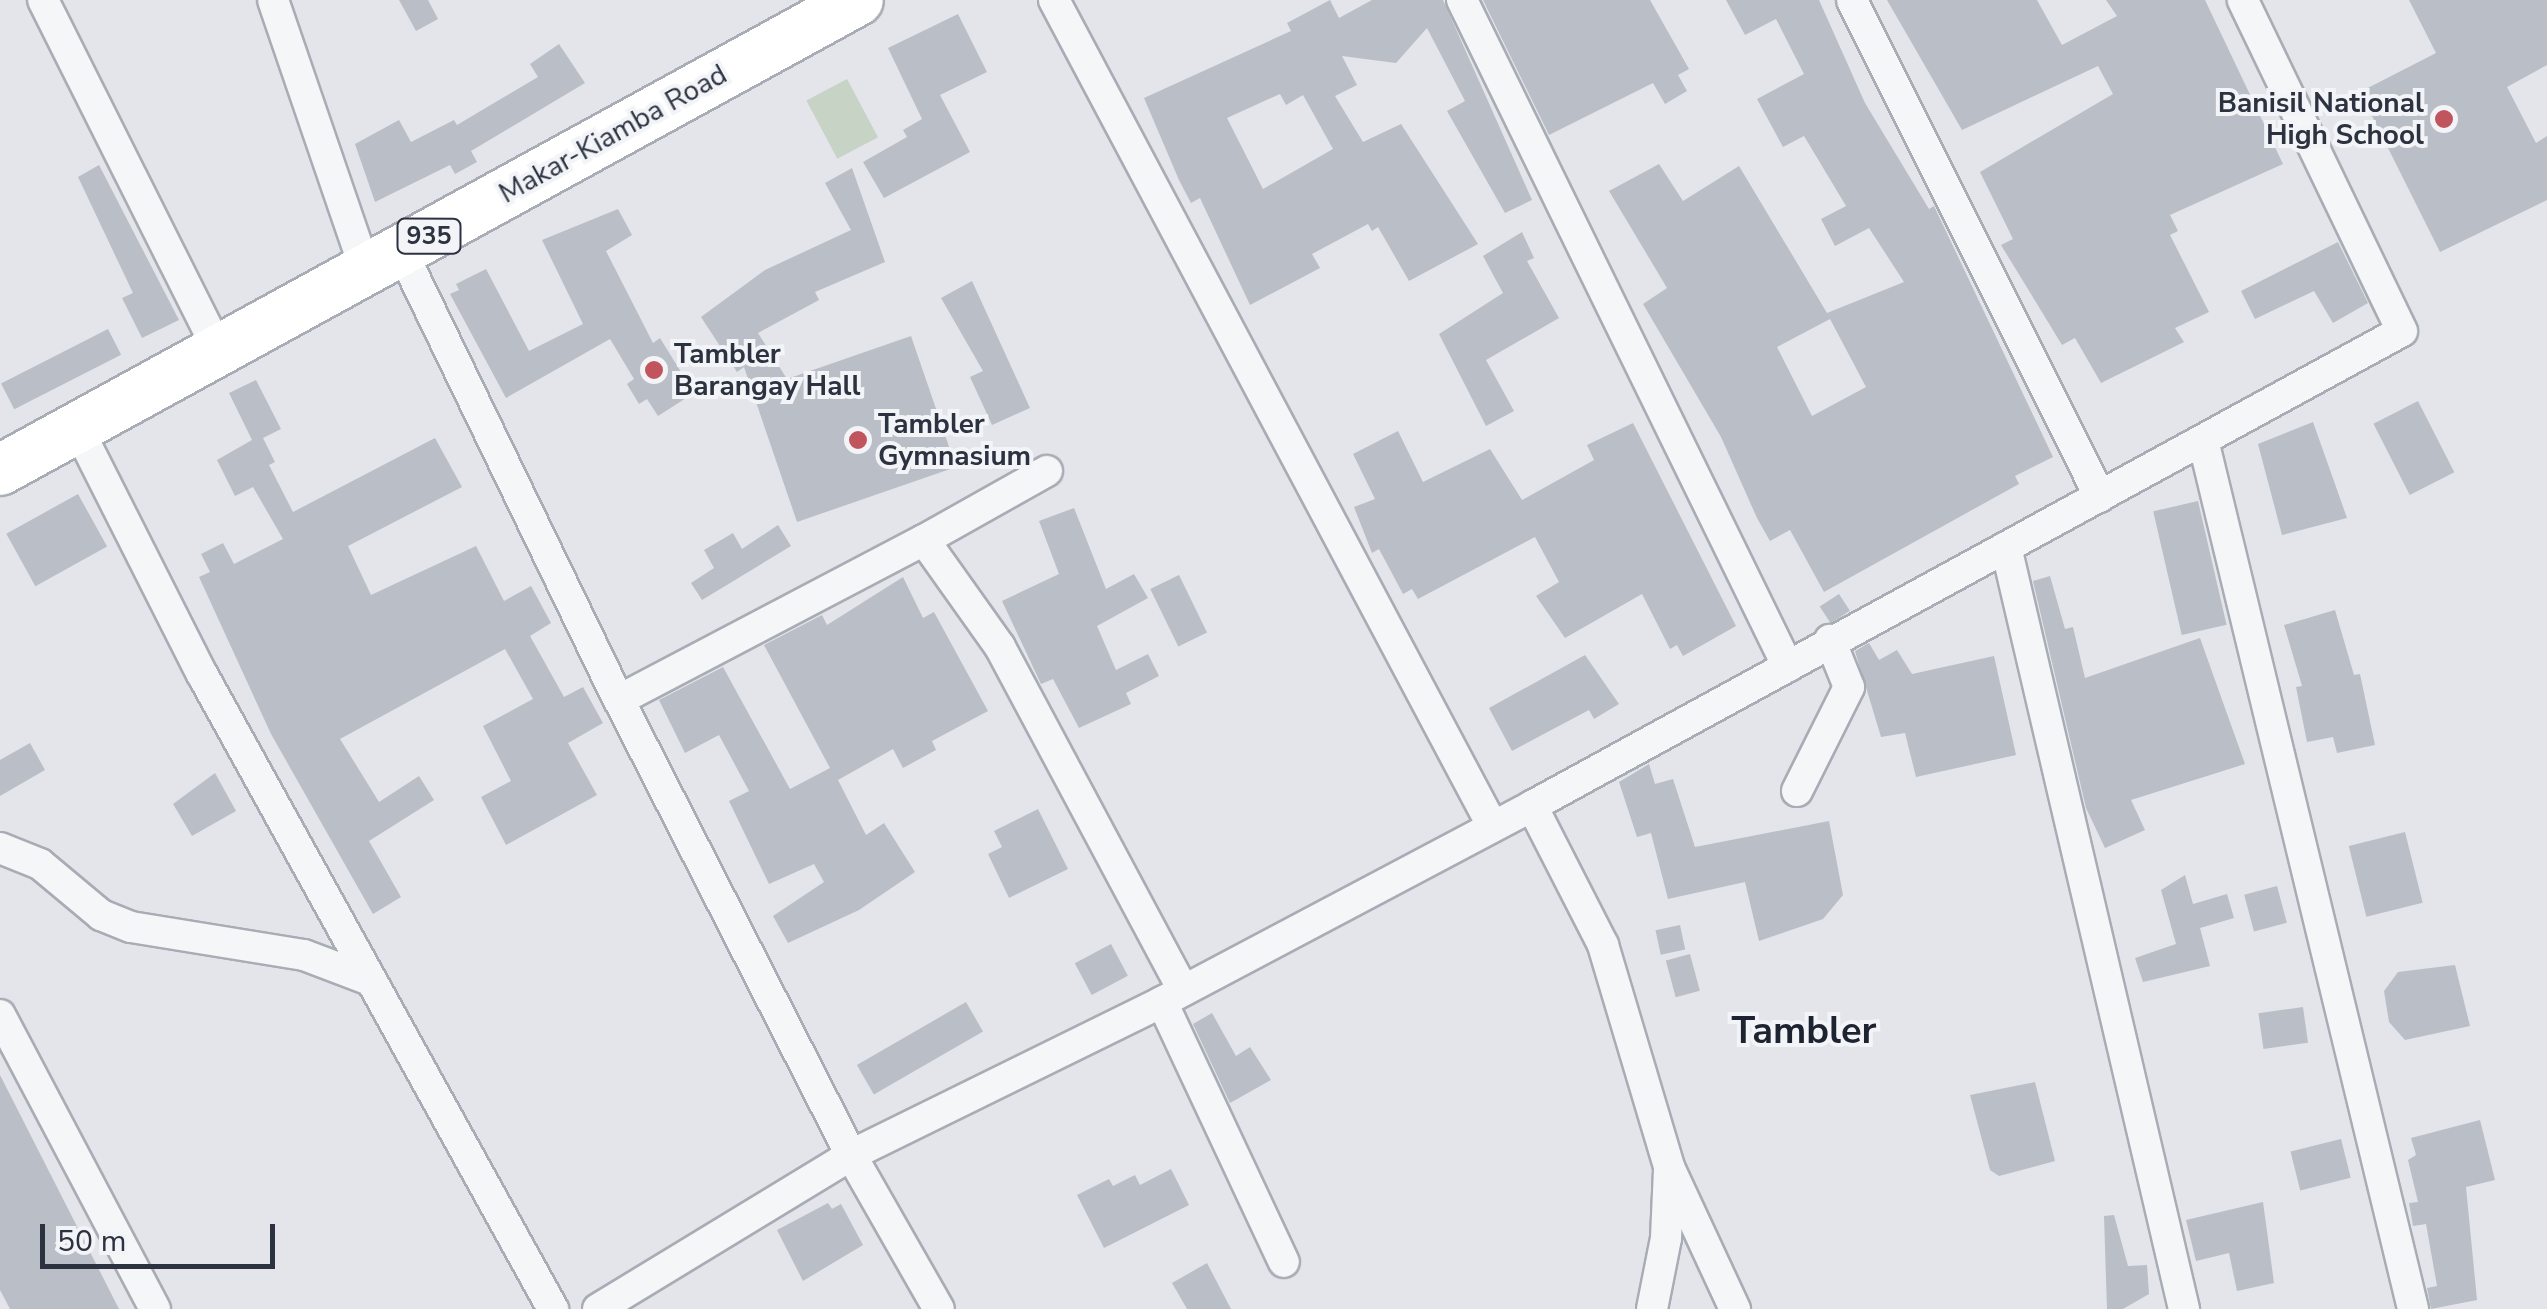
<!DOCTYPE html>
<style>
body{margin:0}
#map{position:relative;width:2547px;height:1309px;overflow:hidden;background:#e3e5ea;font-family:"Nunito Sans",sans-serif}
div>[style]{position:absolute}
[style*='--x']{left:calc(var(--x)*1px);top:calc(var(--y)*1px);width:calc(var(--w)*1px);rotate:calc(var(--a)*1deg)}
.green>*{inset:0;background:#c7d3c5;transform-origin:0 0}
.building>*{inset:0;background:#babec6;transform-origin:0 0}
.roads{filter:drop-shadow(2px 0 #a8acb4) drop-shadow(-2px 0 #a8acb4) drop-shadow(0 2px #a8acb4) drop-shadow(0 -2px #a8acb4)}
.minor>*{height:30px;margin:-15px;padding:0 15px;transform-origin:15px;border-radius:15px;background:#f5f6f8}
.primary>*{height:50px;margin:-25px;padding:0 25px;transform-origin:25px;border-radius:25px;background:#fff}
.dots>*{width:28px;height:28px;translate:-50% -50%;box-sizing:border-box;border:5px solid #f2f4f7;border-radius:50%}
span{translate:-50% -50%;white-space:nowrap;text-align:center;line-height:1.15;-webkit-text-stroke:8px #f2f4f7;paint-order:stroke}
.shield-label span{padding:2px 8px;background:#f2f4f7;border:2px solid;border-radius:8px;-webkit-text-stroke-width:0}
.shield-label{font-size:25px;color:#2c3240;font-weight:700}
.poi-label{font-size:28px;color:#2c3240;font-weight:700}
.right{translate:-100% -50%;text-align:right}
.left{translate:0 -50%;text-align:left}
.street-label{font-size:28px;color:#2c3240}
.district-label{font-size:38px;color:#1e2331;font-weight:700}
.scale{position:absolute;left:40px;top:1224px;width:235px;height:45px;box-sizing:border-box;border:5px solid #2c3240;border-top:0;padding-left:12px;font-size:30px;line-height:35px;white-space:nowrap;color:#2c3240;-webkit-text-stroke:8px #f2f4f7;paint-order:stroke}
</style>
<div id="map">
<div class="green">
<div style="left:847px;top:79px;width:66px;height:46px;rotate:62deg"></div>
</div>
<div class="building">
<div style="clip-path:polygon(399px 0,428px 0,438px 19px,416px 31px)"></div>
<div style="clip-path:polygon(evenodd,1330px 0,1339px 18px,1372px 0,1443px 0,1532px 200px,1505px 213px,1447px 111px,1465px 101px,1427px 28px,1396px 63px,1342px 56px,1357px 85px,1335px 96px,1363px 142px,1401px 124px,1478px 244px,1409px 281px,1378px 227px,1372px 231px,1368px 224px,1312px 254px,1320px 268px,1250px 305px,1200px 198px,1191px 203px,1179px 180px,1144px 98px,1291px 31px,1287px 23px,1330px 0,1280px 94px,1286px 105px,1303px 95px,1333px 149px,1263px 189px,1227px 118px,1280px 94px)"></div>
<div style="clip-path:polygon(1483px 0,1650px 0,1689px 69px,1678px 75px,1687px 91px,1665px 104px,1653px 83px,1549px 135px)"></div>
<div style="clip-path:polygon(evenodd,1726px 0,1819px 0,1865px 103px,1929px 209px,1934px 206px,2053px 457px,2015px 476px,2019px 484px,1824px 592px,1790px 530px,1770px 541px,1757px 518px,1721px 437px,1643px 304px,1667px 288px,1609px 191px,1659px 164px,1683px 201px,1739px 166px,1827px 313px,1904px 282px,1869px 228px,1835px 246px,1821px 219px,1846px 206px,1804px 136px,1783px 147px,1757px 99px,1804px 74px,1776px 19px,1745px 35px,1726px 0,1830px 319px,1866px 387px,1812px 416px,1777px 347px,1830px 319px)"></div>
<div style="clip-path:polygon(1887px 0,2037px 0,2062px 45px,2117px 16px,2106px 0,2205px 0,2283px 164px,2170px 215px,2178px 231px,2170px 235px,2209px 312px,2175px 328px,2184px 342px,2101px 383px,2075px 338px,2062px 345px,2001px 245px,2013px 239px,1980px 172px,2113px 94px,2098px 66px,1962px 130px)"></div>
<div style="clip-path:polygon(2409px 0,2547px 0,2547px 65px,2507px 87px,2536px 143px,2547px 136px,2547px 200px,2440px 252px,2360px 92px,2436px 53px)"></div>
<div style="clip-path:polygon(958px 14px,987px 72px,940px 95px,970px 152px,884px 198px,863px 162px,907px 137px,903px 130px,922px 119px,888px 48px)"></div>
<div style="clip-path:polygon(559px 44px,585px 83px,471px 151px,477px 162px,455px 174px,450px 165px,375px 202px,355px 144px,399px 120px,411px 142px,454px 120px,457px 125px,538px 77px,530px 64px)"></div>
<div style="clip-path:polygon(99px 165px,179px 320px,142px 338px,122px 298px,133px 293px,78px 177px)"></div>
<div style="clip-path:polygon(852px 168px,885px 262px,815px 292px,819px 300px,758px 333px,787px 379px,911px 336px,956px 467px,797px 522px,744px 367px,737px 372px,701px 317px,765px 270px,851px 230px,825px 183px)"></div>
<div style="clip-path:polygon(618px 209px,632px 235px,606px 251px,653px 343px,660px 338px,694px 393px,658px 416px,647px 399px,639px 404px,627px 384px,634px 379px,610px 339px,506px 398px,450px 294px,459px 290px,456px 284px,486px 269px,529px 351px,583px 324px,542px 240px)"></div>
<div style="clip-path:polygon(1522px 232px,1534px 258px,1527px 261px,1559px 318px,1486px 360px,1514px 411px,1486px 426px,1439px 334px,1503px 293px,1483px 256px)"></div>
<div style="clip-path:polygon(2338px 242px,2368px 303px,2333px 323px,2314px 291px,2255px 319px,2241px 291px)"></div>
<div style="clip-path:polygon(972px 281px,1030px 408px,992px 425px,970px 377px,983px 371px,941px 298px)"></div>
<div style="left:108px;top:329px;width:29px;height:120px;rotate:63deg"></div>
<div style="clip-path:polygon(256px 380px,281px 429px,263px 438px,275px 462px,269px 465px,293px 512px,435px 438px,462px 487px,348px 546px,371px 595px,476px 546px,504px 601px,531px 586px,551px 623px,530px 636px,564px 697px,583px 687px,603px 723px,568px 743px,597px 795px,506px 845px,481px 797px,511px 781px,483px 726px,533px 699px,505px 649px,340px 739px,379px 802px,419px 776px,434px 800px,369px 841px,401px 897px,373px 914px,271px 734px,199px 577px,210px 572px,201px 554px,223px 543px,234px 564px,283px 539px,253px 487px,235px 496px,217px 460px,252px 440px,229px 393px)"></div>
<div style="left:2418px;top:401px;width:80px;height:50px;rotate:63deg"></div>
<div style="clip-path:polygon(2313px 422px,2347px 518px,2282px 535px,2258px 444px)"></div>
<div style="clip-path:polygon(1633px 423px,1736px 626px,1683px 656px,1677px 645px,1670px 649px,1642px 594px,1565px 638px,1536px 596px,1559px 582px,1535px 537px,1418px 599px,1412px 589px,1403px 594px,1379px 549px,1372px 553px,1354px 507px,1375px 499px,1353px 454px,1398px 431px,1423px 482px,1490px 449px,1522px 500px,1594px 460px,1587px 445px)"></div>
<div style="left:78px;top:494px;width:60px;height:82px;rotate:61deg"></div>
<div style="left:2198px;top:501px;width:127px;height:46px;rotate:77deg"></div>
<div style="clip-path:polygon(1074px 508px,1106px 589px,1134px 574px,1148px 598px,1097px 626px,1116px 670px,1148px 654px,1159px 676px,1126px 693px,1131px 704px,1079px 728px,1053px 679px,1041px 684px,1002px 601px,1059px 574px,1039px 521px)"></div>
<div style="clip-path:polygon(778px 525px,791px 546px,702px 600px,691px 583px,714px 568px,704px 550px,733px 533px,742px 549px)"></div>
<div style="left:1179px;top:575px;width:64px;height:32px;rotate:64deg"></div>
<div style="clip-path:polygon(2050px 576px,2065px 629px,2073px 627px,2085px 678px,2200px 638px,2245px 764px,2131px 800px,2145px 830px,2105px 848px,2086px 808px,2033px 581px)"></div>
<div style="clip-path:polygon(903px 577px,923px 618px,934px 612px,988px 711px,932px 741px,936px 750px,903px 768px,893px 749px,838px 780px,866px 835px,884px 823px,915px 872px,859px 910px,788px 943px,773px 916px,824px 882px,814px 864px,769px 884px,729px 801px,749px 791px,719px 735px,685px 753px,659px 700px,723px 667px,790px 789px,830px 768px,764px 645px,822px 615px,827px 625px)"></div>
<div style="left:1839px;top:594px;width:20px;height:23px;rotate:57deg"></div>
<div style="clip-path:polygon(2335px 610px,2354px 675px,2360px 674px,2375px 745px,2337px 753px,2333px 737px,2307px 742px,2296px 687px,2302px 686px,2284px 625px)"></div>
<div style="clip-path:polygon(1869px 643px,1879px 660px,1897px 650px,1912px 674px,1994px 656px,2016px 755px,1916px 777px,1905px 733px,1881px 737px,1855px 651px)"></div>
<div style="clip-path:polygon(1585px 655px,1619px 704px,1594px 719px,1589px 710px,1512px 751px,1489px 708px)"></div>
<div style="clip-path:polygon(30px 743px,45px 770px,0 796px,0 760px)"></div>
<div style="clip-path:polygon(1649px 764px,1655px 784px,1673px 779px,1695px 847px,1829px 821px,1843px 895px,1823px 919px,1759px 941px,1745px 882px,1668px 899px,1651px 833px,1637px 837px,1619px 782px)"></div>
<div style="clip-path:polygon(215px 773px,236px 811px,192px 836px,173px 804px)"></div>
<div style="clip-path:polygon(1038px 809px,1068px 869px,1009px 898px,988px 854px,1002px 847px,994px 831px)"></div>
<div style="left:2405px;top:832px;width:73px;height:58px;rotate:76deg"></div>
<div style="clip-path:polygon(2185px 875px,2193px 904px,2227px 894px,2234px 918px,2200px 928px,2210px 966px,2143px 982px,2135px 958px,2176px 944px,2161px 890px)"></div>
<div style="left:2277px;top:886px;width:38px;height:34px;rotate:75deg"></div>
<div style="left:1680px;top:925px;width:25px;height:25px;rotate:78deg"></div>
<div style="left:1111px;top:944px;width:36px;height:41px;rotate:62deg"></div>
<div style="left:1690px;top:954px;width:38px;height:25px;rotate:75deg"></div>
<div style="clip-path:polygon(2455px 965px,2470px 1026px,2405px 1040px,2389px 1022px,2384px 991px,2398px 972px)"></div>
<div style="left:966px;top:1002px;width:34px;height:126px;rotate:60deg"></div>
<div style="left:2303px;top:1007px;width:36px;height:45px;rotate:82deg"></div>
<div style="clip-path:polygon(1212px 1013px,1236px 1056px,1250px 1047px,1271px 1080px,1230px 1103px,1193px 1024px)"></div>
<div style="clip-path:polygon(0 1075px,119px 1309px,10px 1309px,0 1290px)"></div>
<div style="clip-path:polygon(2035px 1082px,2055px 1161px,1999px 1176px,1990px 1170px,1970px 1095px)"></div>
<div style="clip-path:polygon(2480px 1120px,2495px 1180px,2466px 1187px,2477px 1300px,2431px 1309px,2427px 1288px,2437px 1286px,2426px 1224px,2413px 1226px,2409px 1203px,2418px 1202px,2408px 1160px,2416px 1155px,2411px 1138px)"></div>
<div style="left:2341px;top:1139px;width:40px;height:52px;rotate:76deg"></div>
<div style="clip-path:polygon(1171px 1169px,1189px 1205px,1104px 1248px,1077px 1195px,1109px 1179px,1113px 1186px,1135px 1175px,1140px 1185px)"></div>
<div style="clip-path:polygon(2263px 1202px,2274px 1283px,2237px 1291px,2229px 1253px,2196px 1261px,2186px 1220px)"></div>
<div style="clip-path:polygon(828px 1203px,832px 1209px,841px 1204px,863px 1245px,803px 1281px,777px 1230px)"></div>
<div style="clip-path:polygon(2114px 1215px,2128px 1266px,2147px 1265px,2149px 1294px,2123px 1309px,2107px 1309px,2104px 1216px)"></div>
<div style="clip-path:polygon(1207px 1263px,1231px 1309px,1187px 1309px,1172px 1283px)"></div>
</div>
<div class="roads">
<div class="minor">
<div style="--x:43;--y:0;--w:389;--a:63.4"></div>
<div style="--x:273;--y:0;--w:287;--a:71.1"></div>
<div style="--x:1054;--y:0;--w:934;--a:62.04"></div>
<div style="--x:1462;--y:0;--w:742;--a:63.95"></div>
<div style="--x:1852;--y:0;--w:555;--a:63.48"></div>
<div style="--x:402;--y:252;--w:498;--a:64.2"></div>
<div style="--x:619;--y:700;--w:511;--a:62.98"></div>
<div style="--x:851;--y:1155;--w:177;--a:60.3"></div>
<div style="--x:77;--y:427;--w:277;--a:63.2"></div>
<div style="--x:202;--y:674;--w:726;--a:61.07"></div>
<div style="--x:2203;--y:440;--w:894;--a:76.41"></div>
<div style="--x:924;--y:540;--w:141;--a:-29.3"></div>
<div style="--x:2006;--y:547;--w:783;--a:76.85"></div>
<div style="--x:619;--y:700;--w:344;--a:-27.7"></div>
<div style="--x:924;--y:540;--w:131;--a:54.6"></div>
<div style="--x:1000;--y:647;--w:387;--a:61.9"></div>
<div style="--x:1797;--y:791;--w:116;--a:-63.4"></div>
<div style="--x:1849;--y:687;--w:51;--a:-112"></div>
<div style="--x:1532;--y:806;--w:156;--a:62.9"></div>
<div style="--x:1603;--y:945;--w:232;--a:73.4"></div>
<div style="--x:1669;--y:1167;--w:157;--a:65.1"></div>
<div style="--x:0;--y:848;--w:43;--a:21.8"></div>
<div style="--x:40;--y:864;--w:80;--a:39.9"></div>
<div style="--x:101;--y:915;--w:32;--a:22"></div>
<div style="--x:131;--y:927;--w:175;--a:9.2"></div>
<div style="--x:304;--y:955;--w:71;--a:20.7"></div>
<div style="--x:1162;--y:1002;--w:287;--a:64.9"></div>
<div style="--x:0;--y:1015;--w:332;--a:62.2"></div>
<div style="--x:598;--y:1309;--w:296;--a:-31.3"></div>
<div style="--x:851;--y:1155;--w:347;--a:-26.2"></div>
<div style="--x:1162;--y:1002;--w:419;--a:-27.9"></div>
<div style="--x:1532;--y:806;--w:991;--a:-28.63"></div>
<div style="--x:2402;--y:331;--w:367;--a:-115.7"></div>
<div style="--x:1652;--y:1309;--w:72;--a:-78.8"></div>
<div style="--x:1666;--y:1238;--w:68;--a:-87.5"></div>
</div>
<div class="primary">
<div style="--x:0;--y:470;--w:978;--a:-28.71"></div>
</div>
</div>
<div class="dots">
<div style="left:2444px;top:119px;background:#c1555d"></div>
<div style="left:654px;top:370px;background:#c1555d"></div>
<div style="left:858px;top:440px;background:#c1555d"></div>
</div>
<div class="shield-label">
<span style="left:429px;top:236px">935</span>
</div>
<div class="poi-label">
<span class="right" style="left:2424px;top:119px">Banisil National<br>High School</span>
<span class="left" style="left:674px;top:370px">Tambler<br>Barangay Hall</span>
<span class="left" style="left:878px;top:440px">Tambler<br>Gymnasium</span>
</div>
<div class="street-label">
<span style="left:613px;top:134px;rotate:-29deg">Makar-Kiamba Road</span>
</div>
<div class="district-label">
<span style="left:1804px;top:1031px">Tambler</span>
</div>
<div class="scale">50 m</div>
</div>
